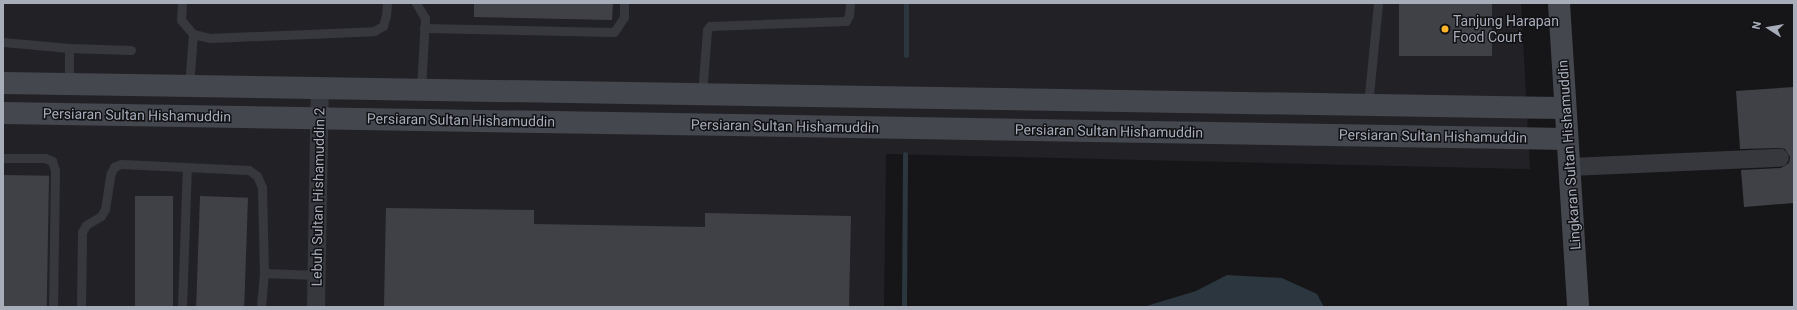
<!DOCTYPE html>
<style>
body{margin:0}
#map{position:relative;width:1797px;height:310px;overflow:hidden;background:#161619;font-family:Roboto,sans-serif}
div>[style]{position:absolute}
[style*='--x']{left:calc(var(--x)*1px);top:calc(var(--y)*1px);width:calc(var(--w)*1px);rotate:calc(var(--a)*1deg)}
.built>*{inset:0;background:#222226}
.water>*{inset:0;background:#2b363e}
.stream>*{height:5px;margin:-2.5px;padding:0 2.5px;transform-origin:2.5px;border-radius:2.5px;background:#2b363e}
.building>*{inset:0;background:#404146;transform-origin:0 0}
.lane>*{height:9px;margin:-4.5px;padding:0 4.5px;transform-origin:4.5px;border-radius:4.5px;background:#37383e}
.street>*{height:18px;margin:-9px;padding:0 9px;transform-origin:9px;border-radius:9px;background:#37383e}
.secondary>*{height:22px;margin:-11px;padding:0 11px;transform-origin:11px;border-radius:11px;background:#45474e}
.dots>*{width:11px;height:11px;translate:-50% -50%;box-sizing:border-box;border:2px solid #111114;border-radius:50%}
span{translate:-50% -50%;white-space:nowrap;text-align:center;line-height:1.15;-webkit-text-stroke:3px #111114;paint-order:stroke}
.poi-label{font-size:14px;color:#a8adba}
.left{translate:0 -50%;text-align:left}
.street-label{font-size:14px;color:#a8adba}
.frame{position:absolute;inset:0;border:4px solid #a8adba;pointer-events:none}
.north{position:absolute;left:1749px;top:8px;width:40px;height:40px;-webkit-text-stroke:3px #111114;paint-order:stroke;rotate:282deg;font-size:11px;font-weight:700;line-height:16px;text-align:center;color:#a8adba}
.north::after{content:'';display:block;margin:auto;width:14px;height:18px;background:#a8adba;clip-path:polygon(50% 0,100% 100%,50% 72%,0 100%)}
</style>
<div id="map">
<div class="built">
<div style="clip-path:polygon(3px 3px,1521px 3px,1530px 169px,886px 154px,884px 307px,3px 307px)"></div>
</div>
<div class="water">
<div style="clip-path:polygon(1227px 275px,1282px 278px,1317px 294px,1324px 307px,1143px 307px,1196px 291px)"></div>
</div>
<div class="stream">
<div style="--x:906;--y:55;--w:52;--a:-90"></div>
<div style="--x:904;--y:307;--w:153;--a:-89.6"></div>
</div>
<div class="building">
<div style="clip-path:polygon(474px 3px,613px 3px,612px 20px,474px 17px)"></div>
<div style="left:1399px;top:3px;width:93px;height:53px"></div>
<div style="clip-path:polygon(1794px 87px,1794px 203px,1744px 207px,1741px 170px,1781px 168px,1789px 163px,1790px 157px,1785px 149px,1780px 148px,1740px 149px,1736px 91px)"></div>
<div style="left:3px;top:175px;width:46px;height:132px;rotate:1deg"></div>
<div style="left:135px;top:196px;width:38px;height:111px"></div>
<div style="left:200px;top:196px;width:48px;height:111px;rotate:2deg"></div>
<div style="clip-path:polygon(386px 208px,534px 210px,534px 224px,705px 227px,705px 213px,851px 216px,849px 307px,384px 307px)"></div>
</div>
<div class="lane">
<div style="--x:182;--y:3;--w:17;--a:93"></div>
<div style="--x:181;--y:20;--w:18;--a:49"></div>
<div style="--x:193;--y:34;--w:17;--a:13"></div>
<div style="--x:210;--y:38;--w:164;--a:-2.4"></div>
<div style="--x:374;--y:31;--w:10;--a:-29"></div>
<div style="--x:383;--y:26;--w:11;--a:-75"></div>
<div style="--x:386;--y:15;--w:12;--a:-85"></div>
<div style="--x:416;--y:3;--w:17;--a:59"></div>
<div style="--x:425;--y:18;--w:72;--a:93.2"></div>
<div style="--x:424;--y:28;--w:190;--a:1.2"></div>
<div style="--x:614;--y:32;--w:18;--a:-56"></div>
<div style="--x:624;--y:17;--w:14;--a:-90"></div>
<div style="--x:3;--y:42;--w:66;--a:5.2"></div>
<div style="--x:69;--y:48;--w:36;--a:90"></div>
<div style="--x:69;--y:48;--w:62;--a:1.8"></div>
<div style="--x:189;--y:86;--w:52;--a:-85.6"></div>
<div style="--x:702;--y:94;--w:64;--a:-85.5"></div>
<div style="--x:707;--y:30;--w:5;--a:-53"></div>
<div style="--x:710;--y:26;--w:136;--a:-2.1"></div>
<div style="--x:846;--y:21;--w:7;--a:-63"></div>
<div style="--x:849;--y:15;--w:12;--a:-85"></div>
<div style="--x:1368;--y:105;--w:102;--a:-84.4"></div>
<div style="--x:3;--y:158;--w:42;--a:0"></div>
<div style="--x:45;--y:158;--w:8;--a:23"></div>
<div style="--x:52;--y:161;--w:9;--a:72"></div>
<div style="--x:55;--y:170;--w:137;--a:90.8"></div>
<div style="--x:81;--y:307;--w:75;--a:-89.2"></div>
<div style="--x:82;--y:232;--w:8;--a:-60"></div>
<div style="--x:86;--y:225;--w:17;--a:-31"></div>
<div style="--x:101;--y:216;--w:8;--a:-60"></div>
<div style="--x:105;--y:209;--w:36;--a:-81"></div>
<div style="--x:111;--y:173;--w:7;--a:-63"></div>
<div style="--x:114;--y:167;--w:8;--a:-23"></div>
<div style="--x:121;--y:164;--w:128;--a:2.7"></div>
<div style="--x:249;--y:170;--w:10;--a:37"></div>
<div style="--x:257;--y:176;--w:12;--a:66"></div>
<div style="--x:262;--y:187;--w:86;--a:88.7"></div>
<div style="--x:264;--y:273;--w:53;--a:2.2"></div>
<div style="--x:182;--y:307;--w:140;--a:-88"></div>
<div style="--x:261;--y:307;--w:34;--a:-85"></div>
</div>
<div class="street">
<div style="--x:1570;--y:167;--w:210;--a:-2.5"></div>
<div style="--x:316;--y:307;--w:219;--a:-89"></div>
</div>
<div class="secondary">
<div style="--x:1559;--y:3;--w:305;--a:86.4"></div>
<div style="--x:3;--y:83;--w:1562;--a:0.92"></div>
<div style="--x:3;--y:113;--w:1564;--a:0.95"></div>
</div>
<div class="dots">
<div style="left:1445px;top:29px;background:#ffb429"></div>
</div>
<div class="poi-label">
<span class="left" style="left:1453px;top:29px">Tanjung Harapan<br>Food Court</span>
</div>
<div class="street-label">
<span style="left:137px;top:115px;rotate:1deg">Persiaran Sultan Hishamuddin</span>
<span style="left:461px;top:120px;rotate:1deg">Persiaran Sultan Hishamuddin</span>
<span style="left:785px;top:126px;rotate:1deg">Persiaran Sultan Hishamuddin</span>
<span style="left:1109px;top:131px;rotate:1deg">Persiaran Sultan Hishamuddin</span>
<span style="left:1433px;top:136px;rotate:1deg">Persiaran Sultan Hishamuddin</span>
<span style="left:1569px;top:155px;rotate:-94deg">Lingkaran Sultan Hishamuddin</span>
<span style="left:318px;top:197px;rotate:-89deg">Lebuh Sultan Hishamuddin 2</span>
</div>
<div class="frame"></div>
<div class="north">N</div>
</div>
